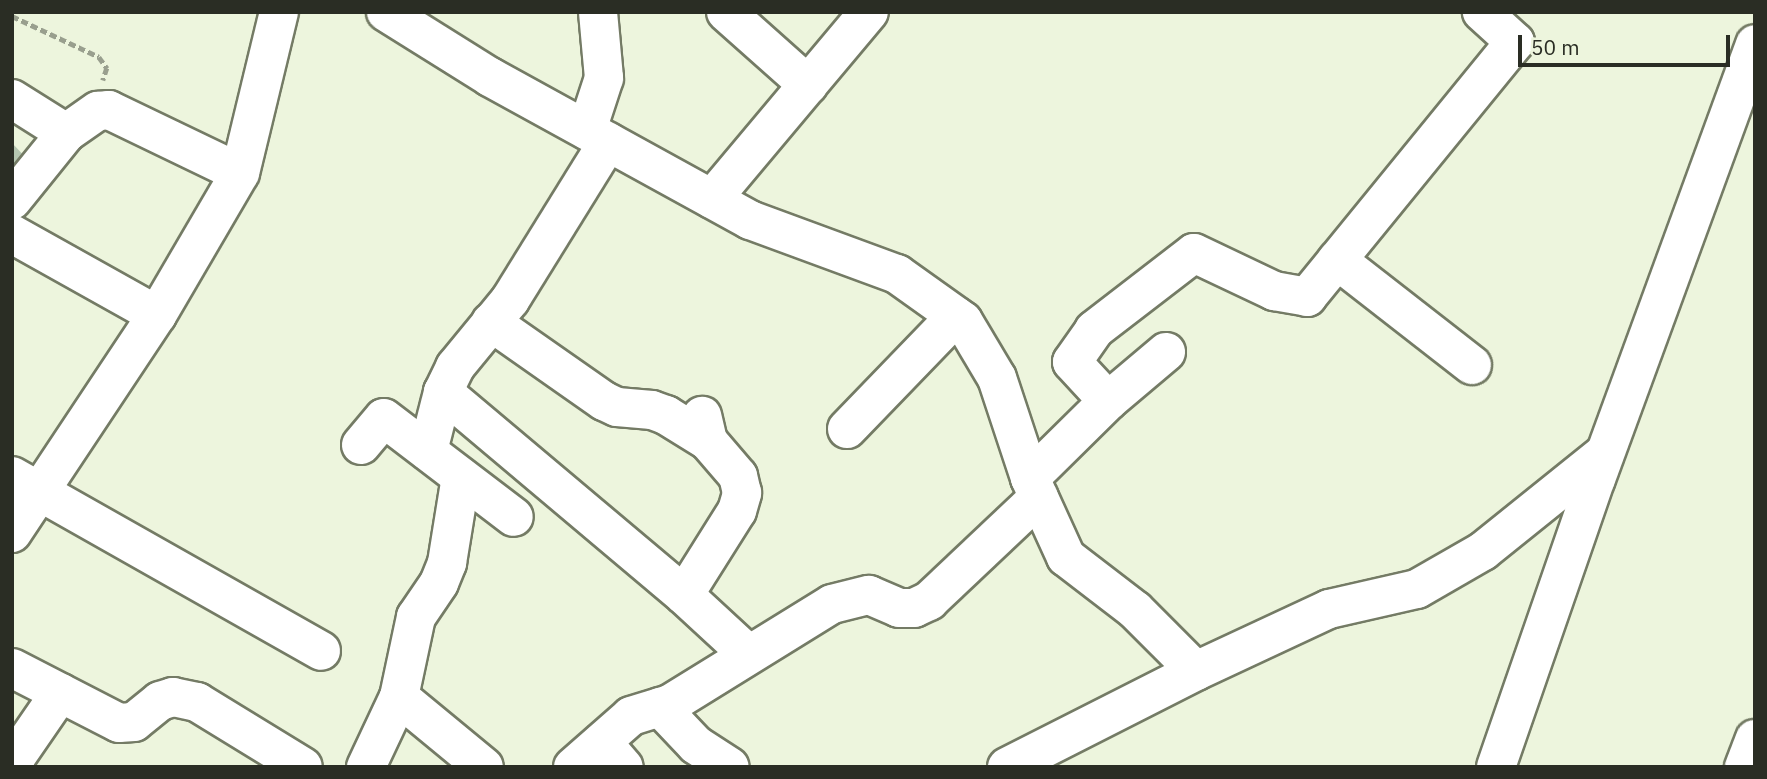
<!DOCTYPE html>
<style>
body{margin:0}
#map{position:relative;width:1767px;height:779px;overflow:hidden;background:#edf5dd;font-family:"IBM Plex Sans",sans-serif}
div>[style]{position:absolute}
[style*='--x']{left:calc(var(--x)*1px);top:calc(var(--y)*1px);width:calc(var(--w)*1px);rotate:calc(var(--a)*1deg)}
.building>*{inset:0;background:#b5c6b1}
.path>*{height:4.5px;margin-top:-2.25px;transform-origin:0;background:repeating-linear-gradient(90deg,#999f8e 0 7px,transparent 0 10.5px)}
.roads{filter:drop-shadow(2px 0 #747b65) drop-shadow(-2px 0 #747b65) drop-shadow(0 2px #747b65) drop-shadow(0 -2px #747b65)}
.minor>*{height:38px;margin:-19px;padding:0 19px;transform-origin:19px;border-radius:19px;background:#fff}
span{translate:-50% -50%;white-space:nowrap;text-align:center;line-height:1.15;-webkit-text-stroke:5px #edf5dd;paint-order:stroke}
.frame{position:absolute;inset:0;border:14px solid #2a2d24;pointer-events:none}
.scale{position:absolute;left:1518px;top:35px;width:212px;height:32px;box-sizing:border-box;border:4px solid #2a2d24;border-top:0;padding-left:9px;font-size:21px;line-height:24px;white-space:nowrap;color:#2a2d24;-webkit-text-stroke:5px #edf5dd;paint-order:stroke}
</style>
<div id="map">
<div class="building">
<div style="clip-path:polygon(12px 143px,30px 162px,12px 179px)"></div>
</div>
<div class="path">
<div style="--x:12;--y:16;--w:96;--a:25.2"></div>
<div style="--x:99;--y:57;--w:14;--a:54"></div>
<div style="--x:107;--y:68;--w:13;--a:108"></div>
</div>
<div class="roads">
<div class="minor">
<div style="--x:386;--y:12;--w:123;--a:32"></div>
<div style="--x:490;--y:77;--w:297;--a:28.8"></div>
<div style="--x:750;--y:220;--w:157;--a:20.2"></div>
<div style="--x:897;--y:274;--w:81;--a:35.5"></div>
<div style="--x:963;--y:321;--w:66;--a:59.2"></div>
<div style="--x:997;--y:378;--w:105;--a:71.7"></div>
<div style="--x:1030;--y:478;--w:87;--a:65.5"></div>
<div style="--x:1066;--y:557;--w:87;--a:37.5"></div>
<div style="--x:1135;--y:610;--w:86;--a:45"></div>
<div style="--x:726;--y:12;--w:110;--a:41.7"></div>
<div style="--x:12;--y:99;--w:64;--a:32.2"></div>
<div style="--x:587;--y:130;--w:55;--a:-71.9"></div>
<div style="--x:604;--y:78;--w:66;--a:-95.2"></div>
<div style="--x:712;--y:199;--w:244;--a:-50"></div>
<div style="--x:12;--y:200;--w:86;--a:-51.1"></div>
<div style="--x:66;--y:133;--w:39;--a:-35"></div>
<div style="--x:98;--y:111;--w:11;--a:-5"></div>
<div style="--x:109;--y:110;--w:145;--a:25.7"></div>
<div style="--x:12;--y:234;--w:166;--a:29.2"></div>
<div style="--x:1337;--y:260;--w:171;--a:37.9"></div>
<div style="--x:491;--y:322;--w:138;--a:35"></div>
<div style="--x:604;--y:401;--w:14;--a:25"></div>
<div style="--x:617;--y:407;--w:35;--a:5"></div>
<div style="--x:652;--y:410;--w:15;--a:20"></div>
<div style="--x:666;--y:415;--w:49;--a:31.8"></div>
<div style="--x:443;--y:392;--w:315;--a:40.1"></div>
<div style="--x:684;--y:595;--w:87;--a:42.7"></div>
<div style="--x:1108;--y:401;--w:53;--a:-132.7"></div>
<div style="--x:1072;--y:362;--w:39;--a:-55"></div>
<div style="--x:1094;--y:330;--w:126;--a:-37.6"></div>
<div style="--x:1194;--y:253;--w:89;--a:25.4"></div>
<div style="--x:1274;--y:291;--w:34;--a:10"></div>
<div style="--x:1307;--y:297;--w:329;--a:-50.8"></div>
<div style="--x:1515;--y:42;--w:45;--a:-137.7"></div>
<div style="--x:847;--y:429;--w:157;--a:-46"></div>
<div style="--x:361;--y:445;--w:35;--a:-50"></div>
<div style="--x:384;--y:418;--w:163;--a:37.3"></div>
<div style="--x:428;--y:451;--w:61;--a:-75.7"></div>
<div style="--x:443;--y:392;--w:28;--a:-64"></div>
<div style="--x:455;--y:367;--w:87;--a:-50.6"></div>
<div style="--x:510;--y:300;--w:186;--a:-58.2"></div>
<div style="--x:12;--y:476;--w:355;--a:29.5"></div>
<div style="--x:1030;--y:478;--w:110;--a:-44.6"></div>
<div style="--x:1108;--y:401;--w:76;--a:-40.2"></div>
<div style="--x:12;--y:533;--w:262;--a:-56.4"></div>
<div style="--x:157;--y:315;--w:164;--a:-59.7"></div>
<div style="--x:240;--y:173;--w:166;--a:-76.4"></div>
<div style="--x:684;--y:595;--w:99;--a:-57.8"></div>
<div style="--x:737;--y:511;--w:19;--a:-74"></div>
<div style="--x:742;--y:493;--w:17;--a:-103"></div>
<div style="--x:738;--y:476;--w:46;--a:-130.6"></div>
<div style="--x:708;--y:441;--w:26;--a:-103"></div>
<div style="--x:12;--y:668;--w:120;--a:27.2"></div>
<div style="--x:119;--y:723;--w:15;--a:-4"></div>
<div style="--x:134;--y:722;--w:33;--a:-39"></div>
<div style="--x:160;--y:701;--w:14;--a:-17"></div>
<div style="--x:173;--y:697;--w:25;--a:12"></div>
<div style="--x:197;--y:702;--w:124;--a:31.5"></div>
<div style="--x:399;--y:697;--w:110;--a:39.5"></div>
<div style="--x:660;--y:707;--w:52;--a:46.5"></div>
<div style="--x:696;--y:745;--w:40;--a:32.9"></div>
<div style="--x:602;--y:742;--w:33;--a:49"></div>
<div style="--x:13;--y:767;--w:10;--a:-73"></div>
<div style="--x:16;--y:757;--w:78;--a:-55.5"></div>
<div style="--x:366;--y:767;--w:77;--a:-64.8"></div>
<div style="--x:399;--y:697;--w:82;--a:-78"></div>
<div style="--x:416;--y:617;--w:41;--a:-55.9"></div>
<div style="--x:439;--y:583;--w:22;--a:-68"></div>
<div style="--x:447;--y:563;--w:87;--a:-80.8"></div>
<div style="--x:573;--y:767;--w:77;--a:-41.3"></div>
<div style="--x:631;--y:716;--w:41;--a:-17.1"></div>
<div style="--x:670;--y:704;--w:190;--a:-31.7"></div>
<div style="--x:832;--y:604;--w:38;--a:-14"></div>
<div style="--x:869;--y:595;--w:33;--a:23"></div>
<div style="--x:899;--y:608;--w:15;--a:0"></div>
<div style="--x:914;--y:608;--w:17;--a:-25"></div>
<div style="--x:929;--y:601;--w:151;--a:-43.4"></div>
<div style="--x:1007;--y:767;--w:212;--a:-26.9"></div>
<div style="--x:1196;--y:671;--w:147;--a:-25"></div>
<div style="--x:1329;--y:609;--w:90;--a:-12.8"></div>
<div style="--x:1417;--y:589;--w:76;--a:-29.9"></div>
<div style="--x:1483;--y:551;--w:156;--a:-38.8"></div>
<div style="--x:1496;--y:767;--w:305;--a:-70.9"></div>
<div style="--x:1596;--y:479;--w:463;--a:-69.9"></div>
<div style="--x:1744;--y:767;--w:30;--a:-69"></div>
</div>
</div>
<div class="frame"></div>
<div class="scale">50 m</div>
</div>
